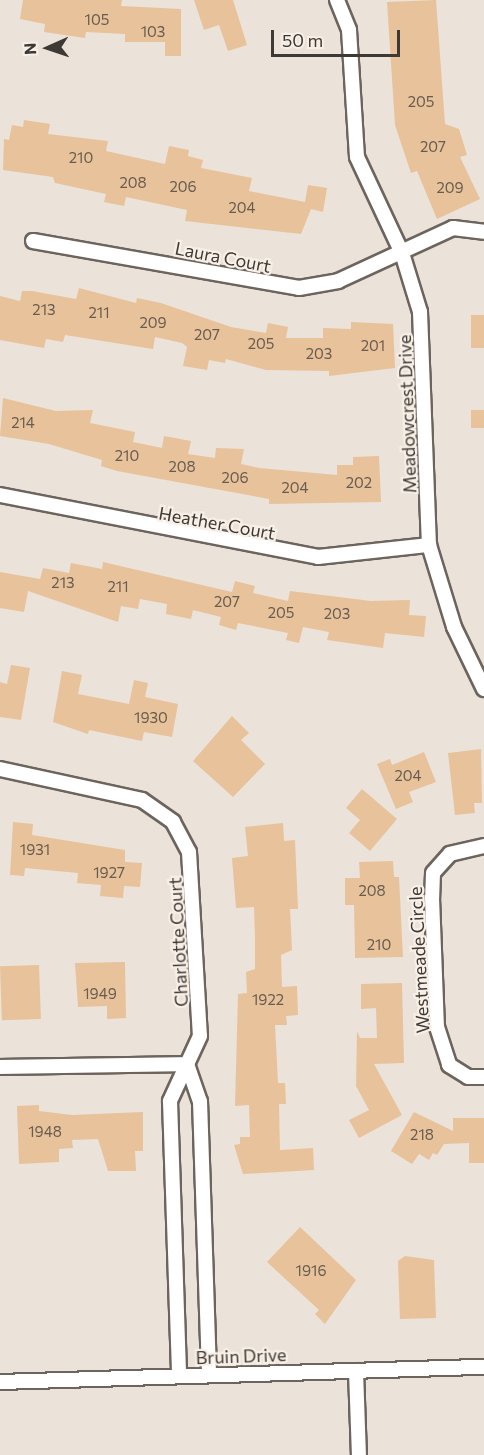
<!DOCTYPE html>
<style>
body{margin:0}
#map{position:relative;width:484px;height:1455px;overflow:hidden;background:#ebe2d9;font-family:Commissioner,sans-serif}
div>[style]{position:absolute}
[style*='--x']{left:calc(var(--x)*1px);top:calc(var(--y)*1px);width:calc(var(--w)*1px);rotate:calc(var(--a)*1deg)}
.building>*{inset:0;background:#e8c29b;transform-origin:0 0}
.roads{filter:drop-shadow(2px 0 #6c645d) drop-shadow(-2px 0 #6c645d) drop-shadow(0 2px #6c645d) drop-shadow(0 -2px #6c645d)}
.street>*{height:14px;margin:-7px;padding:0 7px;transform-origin:7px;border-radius:7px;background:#fff}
span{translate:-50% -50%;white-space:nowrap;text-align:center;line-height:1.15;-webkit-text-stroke:4.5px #f8efe6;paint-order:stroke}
.number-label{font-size:15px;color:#685c4f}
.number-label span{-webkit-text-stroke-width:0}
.street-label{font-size:18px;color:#3d3a36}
.north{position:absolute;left:18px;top:18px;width:60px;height:60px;-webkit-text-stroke:4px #f8efe6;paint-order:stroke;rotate:267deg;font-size:16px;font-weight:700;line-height:24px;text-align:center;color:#3d3a36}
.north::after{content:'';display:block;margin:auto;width:21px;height:27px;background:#3d3a36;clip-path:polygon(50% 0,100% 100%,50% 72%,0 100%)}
.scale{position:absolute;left:271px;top:30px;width:129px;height:27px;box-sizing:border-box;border:3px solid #3d3a36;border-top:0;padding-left:8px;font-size:18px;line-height:21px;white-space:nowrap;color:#3d3a36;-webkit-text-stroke:4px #f8efe6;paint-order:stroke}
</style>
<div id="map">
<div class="building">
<div style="clip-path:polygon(23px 0,122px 0,121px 6px,181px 9px,181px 56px,165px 56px,165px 42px,125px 42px,125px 34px,86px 32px,85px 38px,44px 32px,45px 24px,20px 19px)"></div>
<div style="clip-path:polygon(194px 0,233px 0,247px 45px,228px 51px,219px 25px,204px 30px)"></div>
<div style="clip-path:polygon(436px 0,445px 124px,459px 129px,467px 155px,460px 157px,480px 199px,437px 219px,417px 171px,411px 173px,395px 125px,387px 2px)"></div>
<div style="clip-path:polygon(24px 120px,50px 124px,48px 134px,108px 141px,106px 151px,165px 164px,169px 146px,189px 150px,188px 156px,203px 160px,201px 168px,252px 178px,249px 191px,305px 202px,308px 185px,327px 188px,323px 212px,311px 209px,301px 234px,185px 221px,187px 210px,126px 197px,124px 206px,104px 202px,106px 194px,55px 183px,53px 177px,3px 170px,4px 139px,9px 140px,12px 125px,23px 127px)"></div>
<div style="clip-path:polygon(79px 288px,136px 303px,137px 298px,161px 303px,231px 327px,266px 333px,268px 323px,288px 327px,286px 338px,323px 338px,323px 328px,351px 329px,351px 322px,393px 324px,395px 368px,329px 376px,329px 371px,266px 370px,226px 359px,225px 363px,209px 360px,207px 370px,183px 366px,187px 347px,182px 343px,155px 337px,153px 349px,65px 335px,63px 342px,46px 339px,44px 348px,0 340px,0 296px,20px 301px,22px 291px,32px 291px,76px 299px)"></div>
<div style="left:471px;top:315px;width:13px;height:33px"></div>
<div style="clip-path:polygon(3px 398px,56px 411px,93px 410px,90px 423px,135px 432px,133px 442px,162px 448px,164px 436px,191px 441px,188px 454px,215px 458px,216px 448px,244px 449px,241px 464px,259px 468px,337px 475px,337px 465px,353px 465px,353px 457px,379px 456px,381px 502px,269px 504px,269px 499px,117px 471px,101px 466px,102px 460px,49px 444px,0 436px)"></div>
<div style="left:484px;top:410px;width:18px;height:13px;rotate:90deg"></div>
<div style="clip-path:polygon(103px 562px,232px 592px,235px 581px,255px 586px,253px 593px,288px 601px,290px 591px,371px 601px,410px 600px,409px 615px,426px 616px,424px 637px,385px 633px,383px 648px,327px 640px,329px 632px,303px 627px,299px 643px,286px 640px,288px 633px,238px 623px,236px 630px,219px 625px,221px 617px,193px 610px,191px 619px,166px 614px,167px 604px,140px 599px,138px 609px,121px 606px,118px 622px,28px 591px,24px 612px,0 608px,0 572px,40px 579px,43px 568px,69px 573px,71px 563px,102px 569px)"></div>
<div style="clip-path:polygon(11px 665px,30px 668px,21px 720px,0 717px,0 682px,7px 684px)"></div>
<div style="clip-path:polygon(62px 671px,82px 675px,78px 694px,129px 704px,134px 680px,148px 683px,145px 697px,178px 704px,172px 737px,144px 732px,142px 741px,89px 730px,88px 734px,53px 722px)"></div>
<div style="clip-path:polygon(232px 716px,249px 733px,241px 740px,265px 764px,233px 797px,193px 761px)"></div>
<div style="clip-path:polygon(481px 749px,482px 803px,474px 803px,475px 813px,455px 815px,448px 753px)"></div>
<div style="clip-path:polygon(424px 752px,436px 782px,409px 792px,413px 802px,396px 809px,377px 764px,390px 759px,392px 765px)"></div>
<div style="clip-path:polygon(362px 789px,397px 819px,370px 851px,349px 833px,360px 820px,346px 808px)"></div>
<div style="clip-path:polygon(13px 822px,33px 824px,32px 835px,125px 850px,125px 862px,142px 863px,140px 887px,124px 886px,123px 898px,100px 896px,101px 885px,77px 883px,78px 873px,25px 868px,24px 876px,10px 875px)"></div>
<div style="clip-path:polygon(283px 823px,284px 841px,295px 840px,298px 909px,290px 909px,292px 950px,281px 955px,282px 987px,297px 986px,298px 1015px,286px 1016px,287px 1025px,275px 1025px,278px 1083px,285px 1083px,286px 1104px,279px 1104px,280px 1150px,313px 1148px,314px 1170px,243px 1174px,234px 1145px,240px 1144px,240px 1137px,250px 1137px,249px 1105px,235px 1106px,238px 994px,247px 993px,246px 972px,255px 969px,255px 938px,254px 907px,236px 908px,232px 858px,248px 856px,245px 827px)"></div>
<div style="clip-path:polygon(393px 861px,394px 877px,399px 877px,403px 957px,355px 958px,354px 905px,345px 905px,345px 878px,360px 878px,359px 862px)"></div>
<div style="clip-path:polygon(125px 962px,126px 1018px,107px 1019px,107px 1006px,78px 1007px,75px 963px)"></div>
<div style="left:39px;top:965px;width:54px;height:39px;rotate:88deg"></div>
<div style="clip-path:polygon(402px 983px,404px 1063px,374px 1064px,402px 1115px,359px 1138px,349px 1120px,369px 1110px,356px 1086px,357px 1031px,360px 1038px,377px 1038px,376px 1008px,361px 1009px,361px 984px)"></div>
<div style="clip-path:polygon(39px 1105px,39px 1111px,72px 1115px,143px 1112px,143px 1151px,135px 1151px,136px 1171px,108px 1171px,98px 1139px,72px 1140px,73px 1148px,59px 1149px,59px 1162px,19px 1164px,17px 1106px)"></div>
<div style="clip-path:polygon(414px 1112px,453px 1131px,453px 1118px,484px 1118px,484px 1163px,469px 1163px,469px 1143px,444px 1144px,437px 1155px,433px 1153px,429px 1160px,419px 1154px,412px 1164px,391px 1151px)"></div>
<div style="clip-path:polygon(300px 1227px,356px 1280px,325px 1324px,315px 1314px,319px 1310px,267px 1262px)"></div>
<div style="clip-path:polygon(405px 1256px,434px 1260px,436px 1318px,400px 1319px,398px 1261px)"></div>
</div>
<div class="roads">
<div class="street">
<div style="--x:337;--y:0;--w:32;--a:68"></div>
<div style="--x:349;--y:30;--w:127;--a:86.4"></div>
<div style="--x:357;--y:157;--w:106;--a:64.9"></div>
<div style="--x:402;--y:253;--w:62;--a:73"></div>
<div style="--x:420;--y:312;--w:233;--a:87.8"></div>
<div style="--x:429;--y:545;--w:86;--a:73"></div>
<div style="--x:454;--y:627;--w:69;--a:64.2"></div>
<div style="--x:33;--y:241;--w:270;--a:10"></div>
<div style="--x:299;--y:288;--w:40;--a:-10"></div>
<div style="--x:338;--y:281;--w:127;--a:-24.7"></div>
<div style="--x:453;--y:228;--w:31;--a:7"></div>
<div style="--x:0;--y:495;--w:324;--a:11"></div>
<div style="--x:318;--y:557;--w:112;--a:-6.2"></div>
<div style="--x:0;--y:769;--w:145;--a:12.3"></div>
<div style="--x:142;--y:800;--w:38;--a:35"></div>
<div style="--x:173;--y:822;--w:34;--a:62"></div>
<div style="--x:189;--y:852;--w:184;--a:86.6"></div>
<div style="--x:200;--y:1036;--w:72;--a:114.8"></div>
<div style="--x:170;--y:1101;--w:275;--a:88.1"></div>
<div style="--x:484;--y:846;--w:35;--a:167"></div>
<div style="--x:450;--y:854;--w:25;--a:132"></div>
<div style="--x:433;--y:873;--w:25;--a:92"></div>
<div style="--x:432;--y:898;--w:129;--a:87.8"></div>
<div style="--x:437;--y:1027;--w:40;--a:72"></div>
<div style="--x:449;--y:1065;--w:22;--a:32"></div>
<div style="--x:468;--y:1077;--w:16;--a:0"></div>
<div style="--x:187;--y:1064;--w:39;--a:71"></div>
<div style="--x:200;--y:1101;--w:274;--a:88.1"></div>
<div style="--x:0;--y:1067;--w:187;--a:-0.9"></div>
<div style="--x:356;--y:1371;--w:84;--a:88"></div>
<div style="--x:0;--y:1382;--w:484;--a:-1.8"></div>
</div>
</div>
<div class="number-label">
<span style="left:97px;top:20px">105</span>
<span style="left:153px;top:32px">103</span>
<span style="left:421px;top:102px">205</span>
<span style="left:433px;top:147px">207</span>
<span style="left:81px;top:158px">210</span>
<span style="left:133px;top:183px">208</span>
<span style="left:183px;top:187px">206</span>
<span style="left:450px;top:188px">209</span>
<span style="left:242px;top:208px">204</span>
<span style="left:44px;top:310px">213</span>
<span style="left:99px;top:313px">211</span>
<span style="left:153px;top:323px">209</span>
<span style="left:207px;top:335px">207</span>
<span style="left:261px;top:344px">205</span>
<span style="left:373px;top:346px">201</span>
<span style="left:319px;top:354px">203</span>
<span style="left:23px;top:423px">214</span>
<span style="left:127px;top:456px">210</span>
<span style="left:182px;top:467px">208</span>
<span style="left:235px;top:478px">206</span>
<span style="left:359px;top:483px">202</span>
<span style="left:295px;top:488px">204</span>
<span style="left:63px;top:583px">213</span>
<span style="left:118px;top:587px">211</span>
<span style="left:227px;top:602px">207</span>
<span style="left:281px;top:613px">205</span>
<span style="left:337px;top:614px">203</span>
<span style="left:151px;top:718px">1930</span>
<span style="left:408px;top:776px">204</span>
<span style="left:35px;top:850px">1931</span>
<span style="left:109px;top:873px">1927</span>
<span style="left:372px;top:891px">208</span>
<span style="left:379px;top:945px">210</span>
<span style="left:100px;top:994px">1949</span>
<span style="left:268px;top:1000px">1922</span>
<span style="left:45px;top:1132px">1948</span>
<span style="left:422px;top:1135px">218</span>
<span style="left:311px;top:1271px">1916</span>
</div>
<div class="street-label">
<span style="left:223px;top:257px;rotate:11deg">Laura Court</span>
<span style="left:407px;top:414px;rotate:-92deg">Meadowcrest Drive</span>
<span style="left:217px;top:523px;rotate:10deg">Heather Court</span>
<span style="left:178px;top:942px;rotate:-93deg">Charlotte Court</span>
<span style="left:419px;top:960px;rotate:-93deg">Westmeade Circle</span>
<span style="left:241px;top:1356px;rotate:-2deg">Bruin Drive</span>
</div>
<div class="north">N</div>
<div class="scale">50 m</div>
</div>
